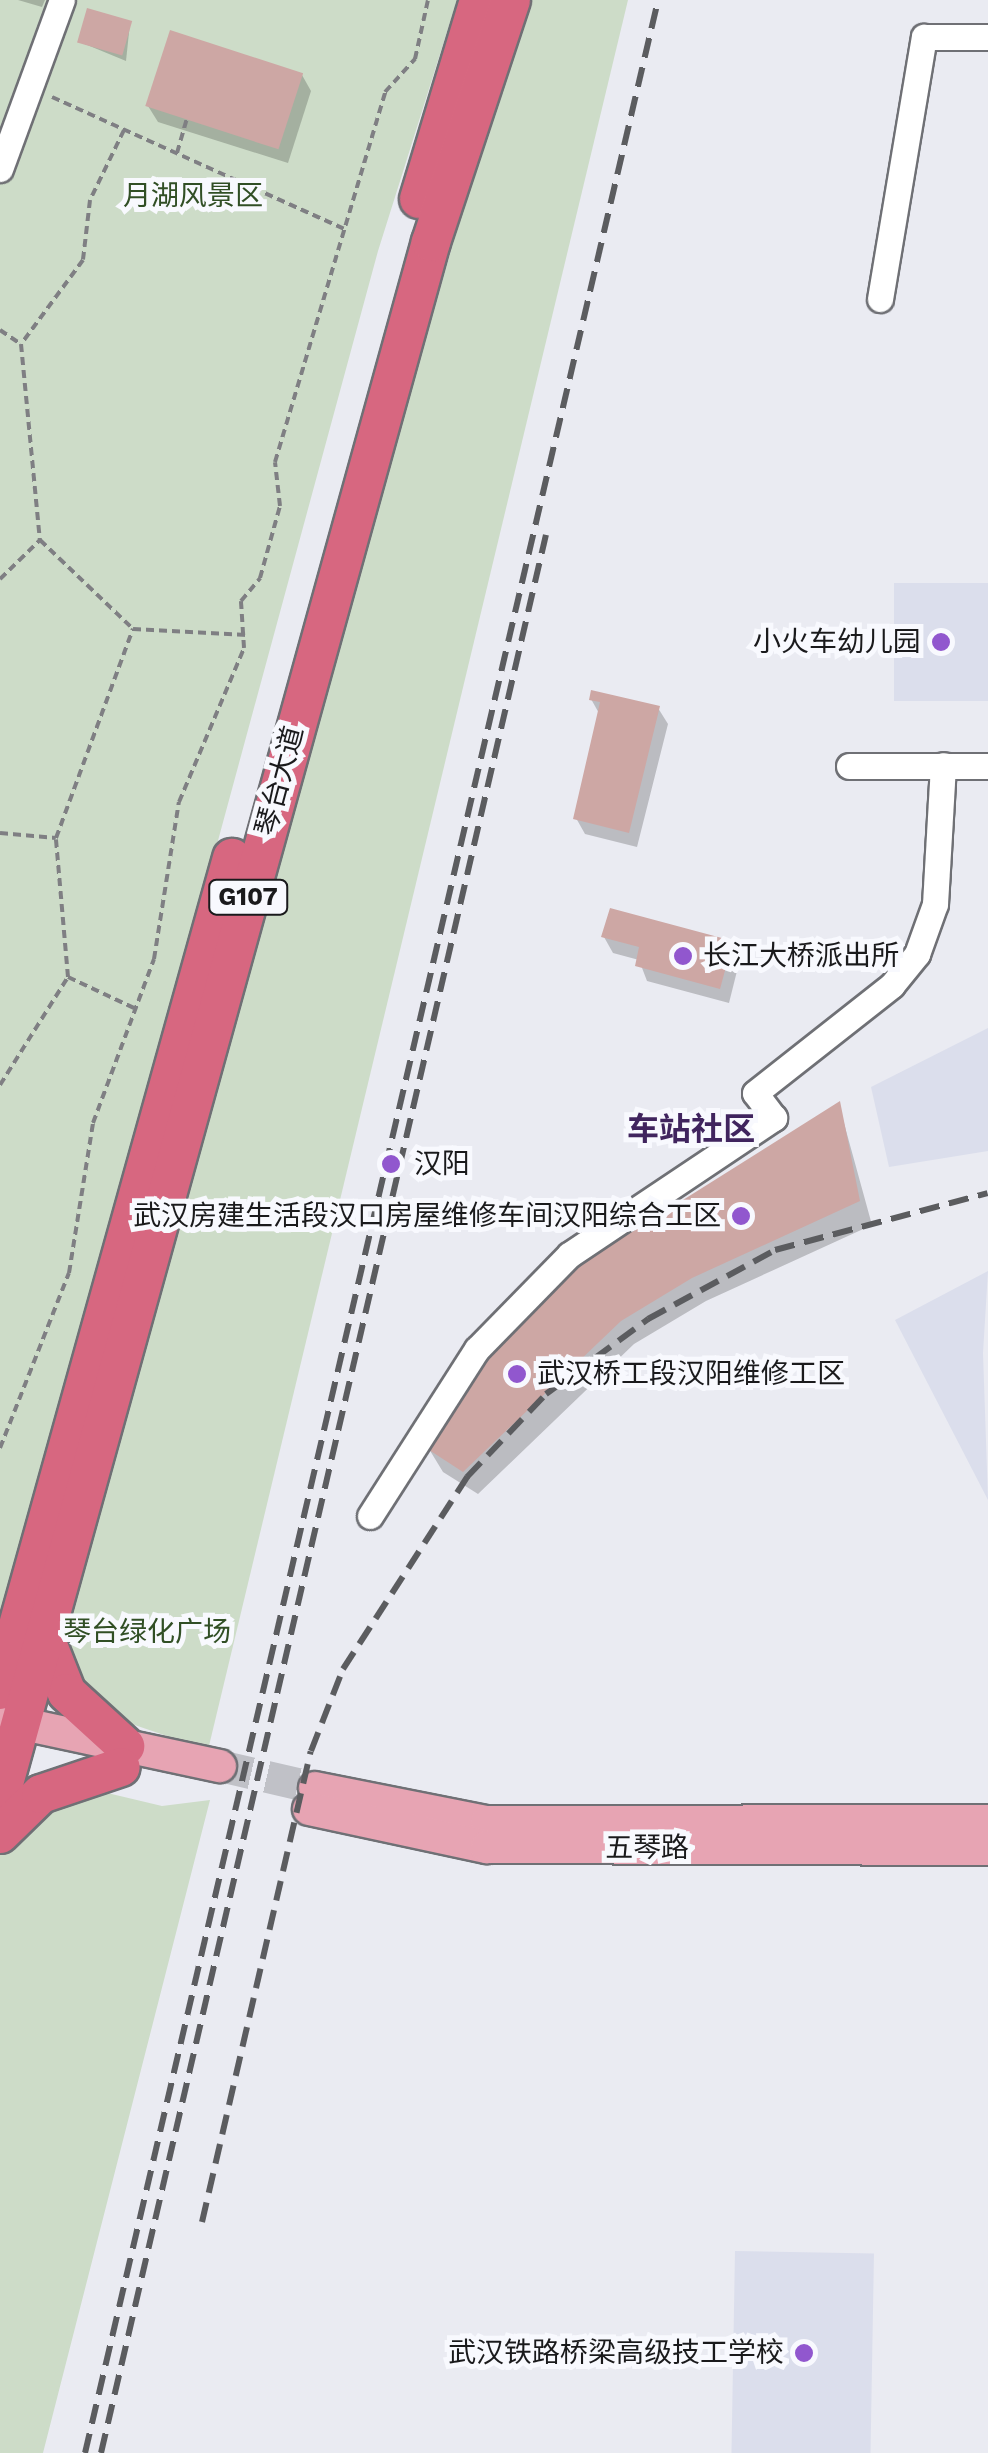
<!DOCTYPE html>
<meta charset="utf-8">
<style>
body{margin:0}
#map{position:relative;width:988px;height:2453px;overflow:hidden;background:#eaebf2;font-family:"Work Sans","Noto Sans SC",sans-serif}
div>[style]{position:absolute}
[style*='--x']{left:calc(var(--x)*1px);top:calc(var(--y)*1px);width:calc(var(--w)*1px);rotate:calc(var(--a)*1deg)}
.built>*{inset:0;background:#dbdeec;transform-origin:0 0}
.green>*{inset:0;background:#cddcc8}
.shadow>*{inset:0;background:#0003}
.building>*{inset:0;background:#cda7a4;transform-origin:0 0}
.major-tunnel>*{height:32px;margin-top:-16px;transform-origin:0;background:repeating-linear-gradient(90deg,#c0c1c7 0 32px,transparent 0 48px)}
.path>*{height:4px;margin-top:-2px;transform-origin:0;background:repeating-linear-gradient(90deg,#7f7f83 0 8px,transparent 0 13px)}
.roads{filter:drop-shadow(2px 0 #6f7075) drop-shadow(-2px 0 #6f7075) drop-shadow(0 2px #6f7075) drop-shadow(0 -2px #6f7075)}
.minor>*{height:25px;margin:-12.5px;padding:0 12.5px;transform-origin:12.5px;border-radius:12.5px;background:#fff}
.major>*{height:32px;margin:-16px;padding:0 16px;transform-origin:16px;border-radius:16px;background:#e7a4b3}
.highway>*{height:38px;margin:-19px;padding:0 19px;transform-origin:19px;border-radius:19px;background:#d76780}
.rail>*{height:6px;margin-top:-3px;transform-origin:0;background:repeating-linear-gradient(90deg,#5b5c5f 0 20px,transparent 0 30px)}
.dots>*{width:28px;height:28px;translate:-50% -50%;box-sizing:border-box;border:5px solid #f8f9fe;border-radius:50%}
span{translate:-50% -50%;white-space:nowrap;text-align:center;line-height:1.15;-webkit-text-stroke:10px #f8f9fe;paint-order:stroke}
.shield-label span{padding:2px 8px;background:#f8f9fe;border:2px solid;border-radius:8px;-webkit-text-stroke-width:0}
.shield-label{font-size:25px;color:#1a1a1c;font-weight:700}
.park-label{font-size:28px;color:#314f25}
.poi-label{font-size:28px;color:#1a1a1c}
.right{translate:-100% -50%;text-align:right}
.left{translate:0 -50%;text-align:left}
.street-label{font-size:28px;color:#1a1a1c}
.quarter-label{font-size:32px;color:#40245e;font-weight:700}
</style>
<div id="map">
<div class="built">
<div style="left:988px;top:583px;width:118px;height:94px;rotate:90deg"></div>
<div style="clip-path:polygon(988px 1028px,988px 1151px,889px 1167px,871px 1087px)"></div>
<div style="clip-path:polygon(988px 1271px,983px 1353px,988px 1500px,895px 1320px)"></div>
<div style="left:735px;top:2251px;width:139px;height:202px;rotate:1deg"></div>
</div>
<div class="green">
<div style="clip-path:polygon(0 0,457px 0,378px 251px,0 1644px)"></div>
<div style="clip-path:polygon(522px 0,628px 0,208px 1750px,117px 1719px,71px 1681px,62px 1620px)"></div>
<div style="clip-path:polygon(99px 1791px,162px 1806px,210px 1800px,43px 2453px,0 2453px,0 1855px,30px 1812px)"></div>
</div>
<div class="shadow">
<div style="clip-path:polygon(18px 0,45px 0,42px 7px)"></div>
<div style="clip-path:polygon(130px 23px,126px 61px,80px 42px)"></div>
<div style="clip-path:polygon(302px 75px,311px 91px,288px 163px,158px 122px,148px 106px)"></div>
<div style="clip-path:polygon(591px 699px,658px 708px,668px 724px,637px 847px,585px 834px,576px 818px,600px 715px)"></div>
<div style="clip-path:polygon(604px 937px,731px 943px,740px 959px,729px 1003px,647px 981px,639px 960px,613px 953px)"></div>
<div style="clip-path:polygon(839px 1105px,872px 1225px,706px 1301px,634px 1344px,478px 1494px,443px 1472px,429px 1449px,647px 1225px)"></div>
</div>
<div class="building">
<div style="left:87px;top:8px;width:47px;height:36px;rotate:16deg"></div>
<div style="left:170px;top:30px;width:140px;height:80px;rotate:18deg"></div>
<div style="clip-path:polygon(591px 690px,660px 706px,629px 833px,573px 819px,600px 702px,589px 700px)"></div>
<div style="clip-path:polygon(610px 908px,733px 941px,720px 989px,635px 966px,639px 947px,601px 937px)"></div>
<div style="clip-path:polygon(840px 1101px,860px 1201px,692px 1278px,621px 1321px,463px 1472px,426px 1448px,485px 1361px,579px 1258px,640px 1210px,648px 1222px)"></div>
</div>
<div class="major-tunnel">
<div style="--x:220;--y:1766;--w:98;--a:13"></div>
</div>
<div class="path">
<div style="--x:52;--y:97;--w:320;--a:24.3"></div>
<div style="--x:124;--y:130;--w:78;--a:115.9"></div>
<div style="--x:90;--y:200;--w:60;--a:96.7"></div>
<div style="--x:83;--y:260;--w:104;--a:126.4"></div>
<div style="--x:21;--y:344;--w:197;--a:84.5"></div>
<div style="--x:40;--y:540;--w:129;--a:43.7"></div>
<div style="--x:133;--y:629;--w:114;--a:3"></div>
<div style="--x:177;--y:153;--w:35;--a:-74"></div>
<div style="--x:0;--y:330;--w:25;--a:34"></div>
<div style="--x:0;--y:579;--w:56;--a:-44.3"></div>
<div style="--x:0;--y:833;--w:56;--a:5.1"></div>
<div style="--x:56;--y:838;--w:223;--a:-69.8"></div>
<div style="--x:68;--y:977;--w:75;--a:25.2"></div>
<div style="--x:0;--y:1085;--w:128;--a:-57.8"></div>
<div style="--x:68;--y:977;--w:138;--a:-95"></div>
<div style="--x:0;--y:1448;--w:188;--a:-68.5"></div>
<div style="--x:69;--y:1273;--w:152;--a:-80.9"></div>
<div style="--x:93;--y:1123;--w:175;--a:-69.6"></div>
<div style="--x:154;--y:959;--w:159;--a:-81"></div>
<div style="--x:179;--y:802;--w:167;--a:-67.1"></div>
<div style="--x:244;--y:648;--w:47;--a:-93.7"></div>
<div style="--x:241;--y:601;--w:30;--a:-50"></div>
<div style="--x:260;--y:578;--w:75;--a:-74.5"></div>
<div style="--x:280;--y:506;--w:44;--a:-96.5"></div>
<div style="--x:275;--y:462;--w:386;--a:-73.4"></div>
<div style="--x:385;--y:92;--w:45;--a:-47.7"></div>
<div style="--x:415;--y:59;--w:60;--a:-77.6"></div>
</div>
<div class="roads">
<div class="minor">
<div style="--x:0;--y:169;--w:180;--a:-69.9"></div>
<div style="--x:880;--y:299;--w:266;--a:-80.5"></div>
<div style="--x:924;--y:37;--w:64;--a:0"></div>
<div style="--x:849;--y:766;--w:139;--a:0"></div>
<div style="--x:370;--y:1516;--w:198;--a:-57.4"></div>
<div style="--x:477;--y:1349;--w:132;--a:-45.6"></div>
<div style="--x:569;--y:1255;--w:247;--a:-33.8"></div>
<div style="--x:774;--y:1118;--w:31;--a:-127"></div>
<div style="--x:755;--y:1093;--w:174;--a:-38.2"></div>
<div style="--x:892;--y:985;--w:40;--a:-51"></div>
<div style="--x:917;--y:954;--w:53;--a:-70.2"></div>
<div style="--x:935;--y:904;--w:139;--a:-86.7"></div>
</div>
<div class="major">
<div style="--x:0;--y:1719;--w:225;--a:12.1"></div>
<div style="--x:315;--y:1788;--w:175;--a:11.2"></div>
<div style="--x:487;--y:1822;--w:501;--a:-0.11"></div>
<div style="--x:309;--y:1809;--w:182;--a:12.1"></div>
<div style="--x:487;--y:1847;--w:501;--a:0.23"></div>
</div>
<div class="highway">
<div style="--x:419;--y:199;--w:208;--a:-73.2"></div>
<div style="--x:44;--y:1635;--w:62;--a:68.4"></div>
<div style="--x:67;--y:1693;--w:79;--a:42.4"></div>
<div style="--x:0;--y:1690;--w:864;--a:-74.42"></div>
<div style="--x:0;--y:1798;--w:1615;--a:-74.52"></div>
<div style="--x:431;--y:242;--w:255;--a:-71.7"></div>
<div style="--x:0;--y:1834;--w:57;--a:-44.3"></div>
<div style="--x:41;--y:1794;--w:84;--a:-18.6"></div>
</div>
</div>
<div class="rail">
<div style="--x:202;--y:2222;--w:483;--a:-77"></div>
<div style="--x:311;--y:1751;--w:88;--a:-68.7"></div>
<div style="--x:343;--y:1669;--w:229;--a:-57.1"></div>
<div style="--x:467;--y:1477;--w:115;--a:-46.4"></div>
<div style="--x:546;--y:1394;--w:127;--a:-36.3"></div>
<div style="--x:648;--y:1319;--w:145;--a:-28.5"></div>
<div style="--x:775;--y:1250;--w:220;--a:-15"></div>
<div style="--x:85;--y:2453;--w:2519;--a:-76.85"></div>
<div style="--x:101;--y:2453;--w:1969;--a:-76.94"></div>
</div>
<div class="dots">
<div style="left:941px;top:642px;background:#9157ce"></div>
<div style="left:683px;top:956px;background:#9157ce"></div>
<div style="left:391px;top:1164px;background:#9157ce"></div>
<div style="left:741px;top:1216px;background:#9157ce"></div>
<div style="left:517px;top:1374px;background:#9157ce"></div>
<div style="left:804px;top:2353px;background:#9157ce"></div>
</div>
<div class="shield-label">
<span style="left:248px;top:897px">G107</span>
</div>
<div class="park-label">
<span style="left:193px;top:196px">月湖风景区</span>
<span style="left:147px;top:1632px">琴台绿化广场</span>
</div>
<div class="poi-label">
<span class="right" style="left:921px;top:642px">小火车幼儿园</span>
<span class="left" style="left:703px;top:956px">长江大桥派出所</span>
<span class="left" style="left:414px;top:1164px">汉阳</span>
<span class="right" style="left:721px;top:1216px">武汉房建生活段汉口房屋维修车间汉阳综合工区</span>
<span class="left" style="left:537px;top:1374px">武汉桥工段汉阳维修工区</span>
<span class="right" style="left:784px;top:2353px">武汉铁路桥梁高级技工学校</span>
</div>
<div class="street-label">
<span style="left:280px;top:781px;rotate:-75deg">琴台大道</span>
<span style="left:647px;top:1848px">五琴路</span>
</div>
<div class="quarter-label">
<span style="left:691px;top:1129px">车站社区</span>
</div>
</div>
